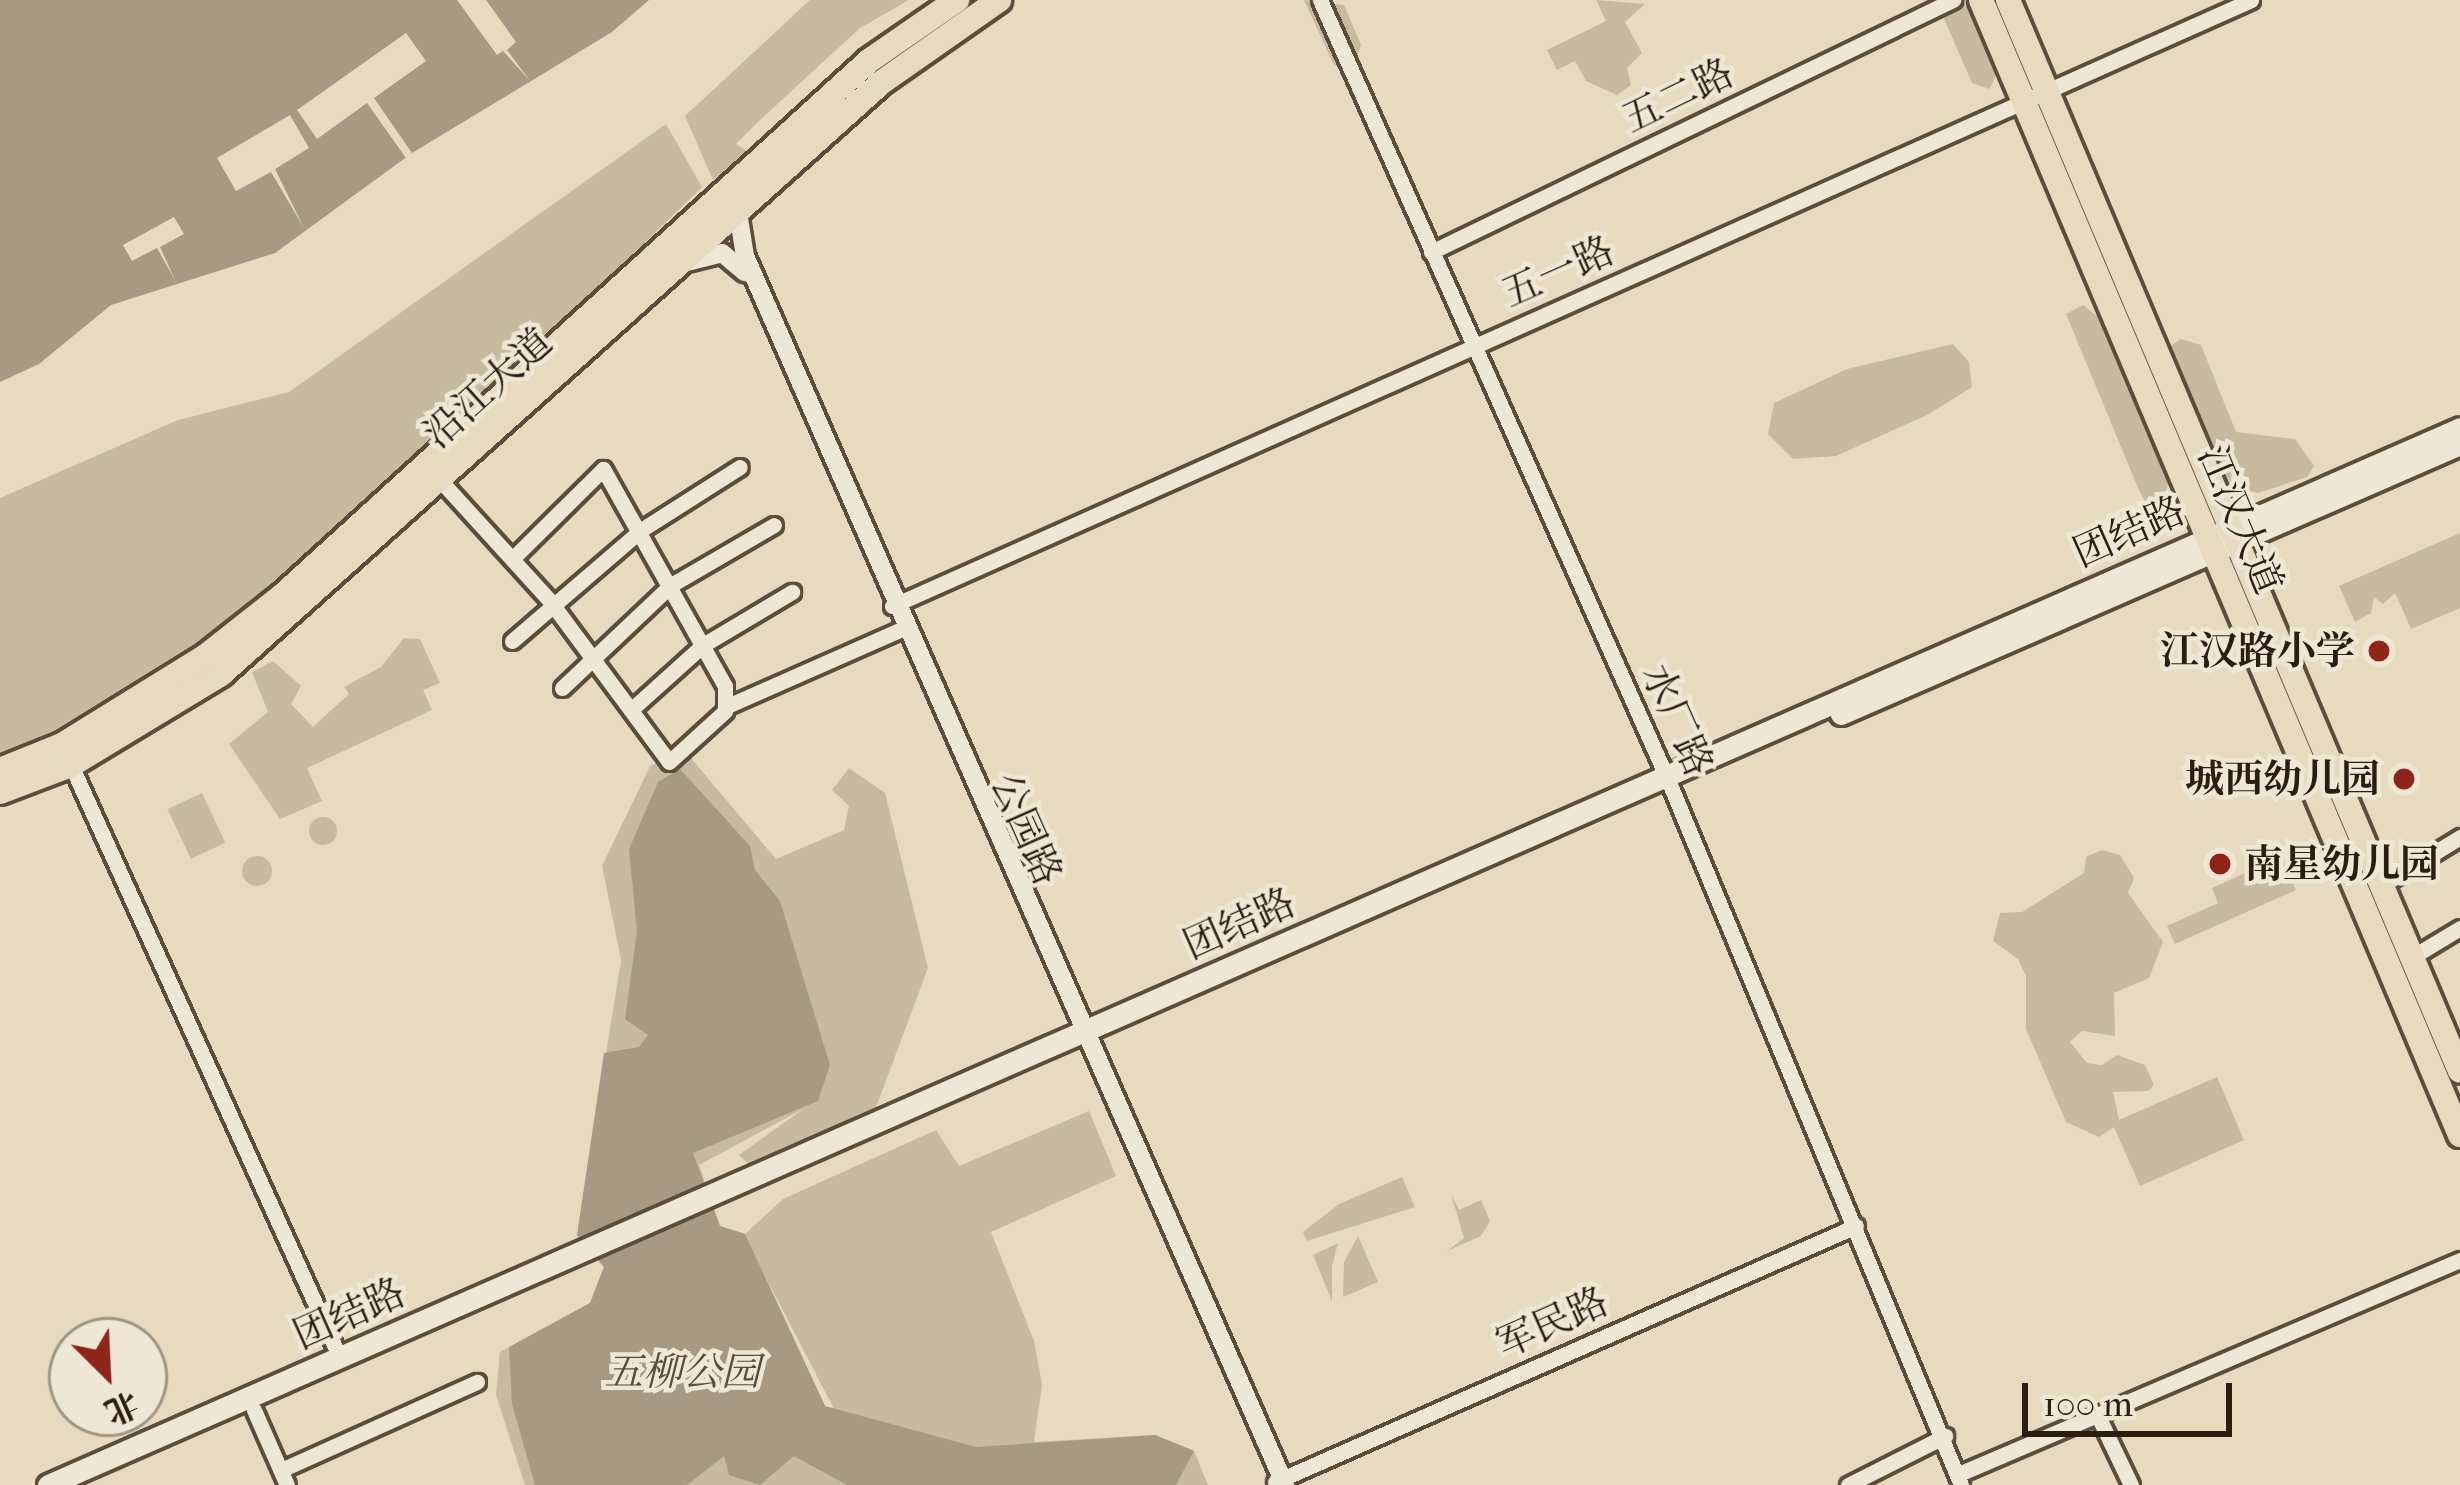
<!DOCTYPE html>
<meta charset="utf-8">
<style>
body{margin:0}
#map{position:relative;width:2460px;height:1485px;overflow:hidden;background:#e7dabf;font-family:"IM FELL French Canon","Noto Serif SC",serif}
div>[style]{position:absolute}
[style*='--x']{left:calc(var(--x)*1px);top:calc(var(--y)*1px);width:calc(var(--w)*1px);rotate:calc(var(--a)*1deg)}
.green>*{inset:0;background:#c7baa1;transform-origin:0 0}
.round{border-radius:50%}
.water>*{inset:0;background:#a89984}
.pier>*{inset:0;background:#e7dabf}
.roads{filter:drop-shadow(3px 0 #5c4c3c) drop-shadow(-3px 0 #5c4c3c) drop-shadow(0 3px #5c4c3c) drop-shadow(0 -3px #5c4c3c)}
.minor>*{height:15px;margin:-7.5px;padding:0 7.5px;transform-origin:7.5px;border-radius:7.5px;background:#efe7d5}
.tertiary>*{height:18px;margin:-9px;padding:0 9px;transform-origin:9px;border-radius:9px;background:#efe7d5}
.secondary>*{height:21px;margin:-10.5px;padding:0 10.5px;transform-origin:10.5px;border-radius:10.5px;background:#efe7d5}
.primary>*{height:24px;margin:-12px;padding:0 12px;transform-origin:12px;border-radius:12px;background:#e7dabf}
.dots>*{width:33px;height:33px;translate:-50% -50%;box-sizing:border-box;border:6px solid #efe7d5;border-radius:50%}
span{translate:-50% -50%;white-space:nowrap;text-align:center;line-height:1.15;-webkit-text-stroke:9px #efe7d5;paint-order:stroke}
.street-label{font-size:39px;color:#2d1c10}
.poi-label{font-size:39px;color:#2d1c10;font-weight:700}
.right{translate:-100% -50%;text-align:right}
.left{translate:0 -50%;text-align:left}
.park-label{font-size:39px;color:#5b4b3c;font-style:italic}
.north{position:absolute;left:48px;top:1317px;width:120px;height:120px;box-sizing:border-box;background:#efe7d5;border:3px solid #a19686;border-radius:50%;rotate:156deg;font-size:33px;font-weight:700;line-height:48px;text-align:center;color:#2d1c10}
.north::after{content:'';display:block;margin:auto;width:42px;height:54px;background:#8f2418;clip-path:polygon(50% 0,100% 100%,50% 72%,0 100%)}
.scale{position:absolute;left:2022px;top:1383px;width:210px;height:54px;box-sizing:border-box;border:6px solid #2d1c10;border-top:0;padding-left:15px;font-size:36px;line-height:42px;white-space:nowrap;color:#2d1c10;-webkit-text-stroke:9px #efe7d5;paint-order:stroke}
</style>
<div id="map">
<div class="green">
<div style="clip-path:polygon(810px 0,909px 0,860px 28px,759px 121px,736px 144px,747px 151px,713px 180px,685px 116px)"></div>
<div style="clip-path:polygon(1304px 0,1344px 5px,1361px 45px,1349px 78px,1333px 63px)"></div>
<div style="clip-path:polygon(1596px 0,1645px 4px,1625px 22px,1642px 53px,1627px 68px,1631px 85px,1617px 95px,1586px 81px,1575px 61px,1557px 70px,1547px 50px,1606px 21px)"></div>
<div style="clip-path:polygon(1936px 0,1967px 0,1997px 73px,1990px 89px,1972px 83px)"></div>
<div style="clip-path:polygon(666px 124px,702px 187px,300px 578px,0 764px,0 498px,178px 420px,289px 392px)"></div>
<div style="clip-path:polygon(2083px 305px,2101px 319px,2141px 411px,2168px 483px,2165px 497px,2146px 503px,2138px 488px,2066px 314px)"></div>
<div style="clip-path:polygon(2181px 339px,2201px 345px,2236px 432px,2295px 439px,2314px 466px,2307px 477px,2258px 493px,2231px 486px,2167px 348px)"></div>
<div style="clip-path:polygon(1953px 344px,1969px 362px,1972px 387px,1929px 414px,1836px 456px,1793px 459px,1768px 434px,1774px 403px,1847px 369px)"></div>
<div style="clip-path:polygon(2460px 533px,2460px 608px,2411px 629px,2395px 593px,2383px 604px,2374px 597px,2371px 613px,2355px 622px,2339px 586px)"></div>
<div style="clip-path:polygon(404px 638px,420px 639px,440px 683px,423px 690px,432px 710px,307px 768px,322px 801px,280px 819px,229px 744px,268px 712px,252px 672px,273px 661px,301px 686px,291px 704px,313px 727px,349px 694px,344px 687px,381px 667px)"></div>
<div style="clip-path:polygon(evenodd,685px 751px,776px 859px,844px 830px,849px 806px,832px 790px,849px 768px,885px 793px,928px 968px,872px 1118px,755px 1171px,739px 1155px,803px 1109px,699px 1165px,720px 1226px,745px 1234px,783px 1199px,936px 1130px,959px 1166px,1089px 1111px,1116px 1176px,991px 1232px,1034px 1341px,1042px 1384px,1034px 1442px,1155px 1435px,1194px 1451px,1208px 1485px,525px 1485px,496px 1395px,500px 1352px,590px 1303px,604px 1267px,577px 1235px,621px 960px,602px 866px,650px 766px,685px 751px,766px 1278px,833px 1407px,832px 1409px,825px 1406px,766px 1278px)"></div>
<div style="left:202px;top:793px;width:55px;height:38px;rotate:65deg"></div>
<div class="round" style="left:309px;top:817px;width:28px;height:28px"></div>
<div style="clip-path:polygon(2102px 850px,2120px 855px,2134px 878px,2128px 893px,2163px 942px,2149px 978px,2114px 993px,2115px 1036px,2082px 1031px,2070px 1042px,2087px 1063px,2102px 1065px,2117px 1055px,2145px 1065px,2154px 1085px,2148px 1091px,2113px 1092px,2119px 1120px,2217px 1077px,2244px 1140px,2140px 1186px,2114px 1127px,2099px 1137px,2066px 1122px,2026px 1029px,2026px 976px,2018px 959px,1993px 941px,2000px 913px,2022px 912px,2084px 873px,2086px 857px)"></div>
<div class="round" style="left:242px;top:856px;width:30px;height:30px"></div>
<div style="clip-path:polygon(2281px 857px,2296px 890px,2175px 944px,2167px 926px,2218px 903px,2212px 888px)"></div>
<div style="clip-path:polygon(1402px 1177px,1415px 1207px,1307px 1241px,1303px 1232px,1339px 1204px)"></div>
<div style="clip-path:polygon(1451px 1194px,1459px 1210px,1481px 1200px,1490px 1221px,1481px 1236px,1447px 1251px,1464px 1238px)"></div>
<div style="clip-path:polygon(1358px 1236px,1378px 1282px,1343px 1297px,1344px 1262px)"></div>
<div style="clip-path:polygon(1338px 1243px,1332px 1266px,1332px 1301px,1313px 1255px)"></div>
</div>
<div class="water">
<div style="clip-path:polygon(0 0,649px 0,612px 32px,412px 153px,275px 253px,111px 305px,39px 364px,0 382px)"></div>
<div style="clip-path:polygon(680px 769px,750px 846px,755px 870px,780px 901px,830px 1065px,818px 1101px,693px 1153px,720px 1226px,745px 1234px,825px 1406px,976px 1447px,1155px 1435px,1194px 1451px,1176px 1485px,847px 1485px,794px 1456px,760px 1485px,729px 1475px,724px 1456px,687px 1485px,535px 1485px,512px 1404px,509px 1347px,590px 1303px,604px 1267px,577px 1235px,604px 1053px,639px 1047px,648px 1035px,625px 1019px,637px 931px,629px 849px,658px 782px)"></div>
</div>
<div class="pier">
<div style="clip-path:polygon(457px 0,486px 0,516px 42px,507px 50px,530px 81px,503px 51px,497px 55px)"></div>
<div style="clip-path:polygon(406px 33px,426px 61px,374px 98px,412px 153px,406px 158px,367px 103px,317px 139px,297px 110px)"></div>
<div style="clip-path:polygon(290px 115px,309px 148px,275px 169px,304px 228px,271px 172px,236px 191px,217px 158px)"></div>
<div style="clip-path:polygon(174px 217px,184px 234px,160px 247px,176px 282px,157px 248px,132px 261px,123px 245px)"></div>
</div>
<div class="roads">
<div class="minor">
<div style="--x:1320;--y:0;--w:862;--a:65.96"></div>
<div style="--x:1671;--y:787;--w:756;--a:67.44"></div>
<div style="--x:1431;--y:252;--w:580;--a:-25.77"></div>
<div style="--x:440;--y:480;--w:164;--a:47.7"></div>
<div style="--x:550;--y:601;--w:200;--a:53.5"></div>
<div style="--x:669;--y:762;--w:76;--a:-42.3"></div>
<div style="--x:725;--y:711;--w:25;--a:-90"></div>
<div style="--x:725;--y:686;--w:249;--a:-119.3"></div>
<div style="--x:603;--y:469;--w:127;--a:135.3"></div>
<div style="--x:892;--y:606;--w:1488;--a:-24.03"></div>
<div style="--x:512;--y:641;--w:170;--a:-40.7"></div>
<div style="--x:641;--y:530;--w:117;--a:-32.5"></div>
<div style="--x:562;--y:688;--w:150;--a:-43.4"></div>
<div style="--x:671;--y:585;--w:119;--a:-30.2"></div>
<div style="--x:725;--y:707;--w:193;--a:-23.8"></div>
<div style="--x:633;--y:708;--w:94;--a:-42"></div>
<div style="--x:703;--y:645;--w:104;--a:-30.8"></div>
<div style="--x:71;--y:765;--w:651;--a:65.6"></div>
<div style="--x:2382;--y:885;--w:92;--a:-31.6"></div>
<div style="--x:2412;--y:957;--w:56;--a:-31.1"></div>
<div style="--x:254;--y:1410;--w:82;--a:66.3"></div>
<div style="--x:2097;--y:1414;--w:79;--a:64.4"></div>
<div style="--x:281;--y:1470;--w:215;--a:-24.2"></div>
<div style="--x:1961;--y:1473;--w:543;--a:-23.12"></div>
<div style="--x:1275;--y:1482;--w:635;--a:-23.78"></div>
<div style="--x:1848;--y:1485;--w:109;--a:-26.8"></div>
</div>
<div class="tertiary">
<div style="--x:737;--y:206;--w:51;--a:80.9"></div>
<div style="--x:745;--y:256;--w:1342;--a:66.28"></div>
<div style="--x:687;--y:262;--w:36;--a:-14"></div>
<div style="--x:722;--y:253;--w:30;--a:40"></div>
</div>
<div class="secondary">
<div style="--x:1841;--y:714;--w:675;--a:-23.57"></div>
<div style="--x:48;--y:1485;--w:2633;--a:-23.66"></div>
</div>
<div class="primary">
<div style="--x:1981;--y:0;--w:1232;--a:67.12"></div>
<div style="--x:2008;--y:0;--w:1162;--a:67.12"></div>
<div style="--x:0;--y:770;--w:67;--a:-22"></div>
<div style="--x:62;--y:745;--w:171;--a:-31.8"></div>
<div style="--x:207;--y:655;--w:97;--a:-38.3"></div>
<div style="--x:283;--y:595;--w:794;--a:-42.35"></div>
<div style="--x:870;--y:60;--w:106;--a:-34.6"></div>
<div style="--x:0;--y:792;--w:76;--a:-20.8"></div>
<div style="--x:71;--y:765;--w:175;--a:-31.2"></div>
<div style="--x:221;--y:674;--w:887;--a:-41.85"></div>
<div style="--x:882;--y:82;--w:143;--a:-35"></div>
</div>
</div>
<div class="dots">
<div style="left:2379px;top:651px;background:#8f2418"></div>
<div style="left:2404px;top:779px;background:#8f2418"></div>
<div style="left:2220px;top:864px;background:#8f2418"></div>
</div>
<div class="street-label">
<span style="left:1678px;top:96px;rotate:-26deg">五二路</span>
<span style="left:1558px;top:272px;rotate:-24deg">五一路</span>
<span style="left:488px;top:388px;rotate:-42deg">沿江大道</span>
<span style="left:2240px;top:520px;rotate:67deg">江汉大道</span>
<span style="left:2129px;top:532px;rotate:-24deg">团结路</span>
<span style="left:1677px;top:720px;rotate:66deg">水厂路</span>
<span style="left:1026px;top:829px;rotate:66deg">公园路</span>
<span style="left:1239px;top:924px;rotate:-24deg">团结路</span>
<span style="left:349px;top:1314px;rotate:-24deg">团结路</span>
<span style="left:1552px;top:1323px;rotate:-24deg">军民路</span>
</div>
<div class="poi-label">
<span class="right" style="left:2355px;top:651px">江汉路小学</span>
<span class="right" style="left:2380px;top:779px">城西幼儿园</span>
<span class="left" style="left:2244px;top:864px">南星幼儿园</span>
</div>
<div class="park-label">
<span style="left:682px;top:1372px">五柳公园</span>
</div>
<div class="north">北</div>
<div class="scale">100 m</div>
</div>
